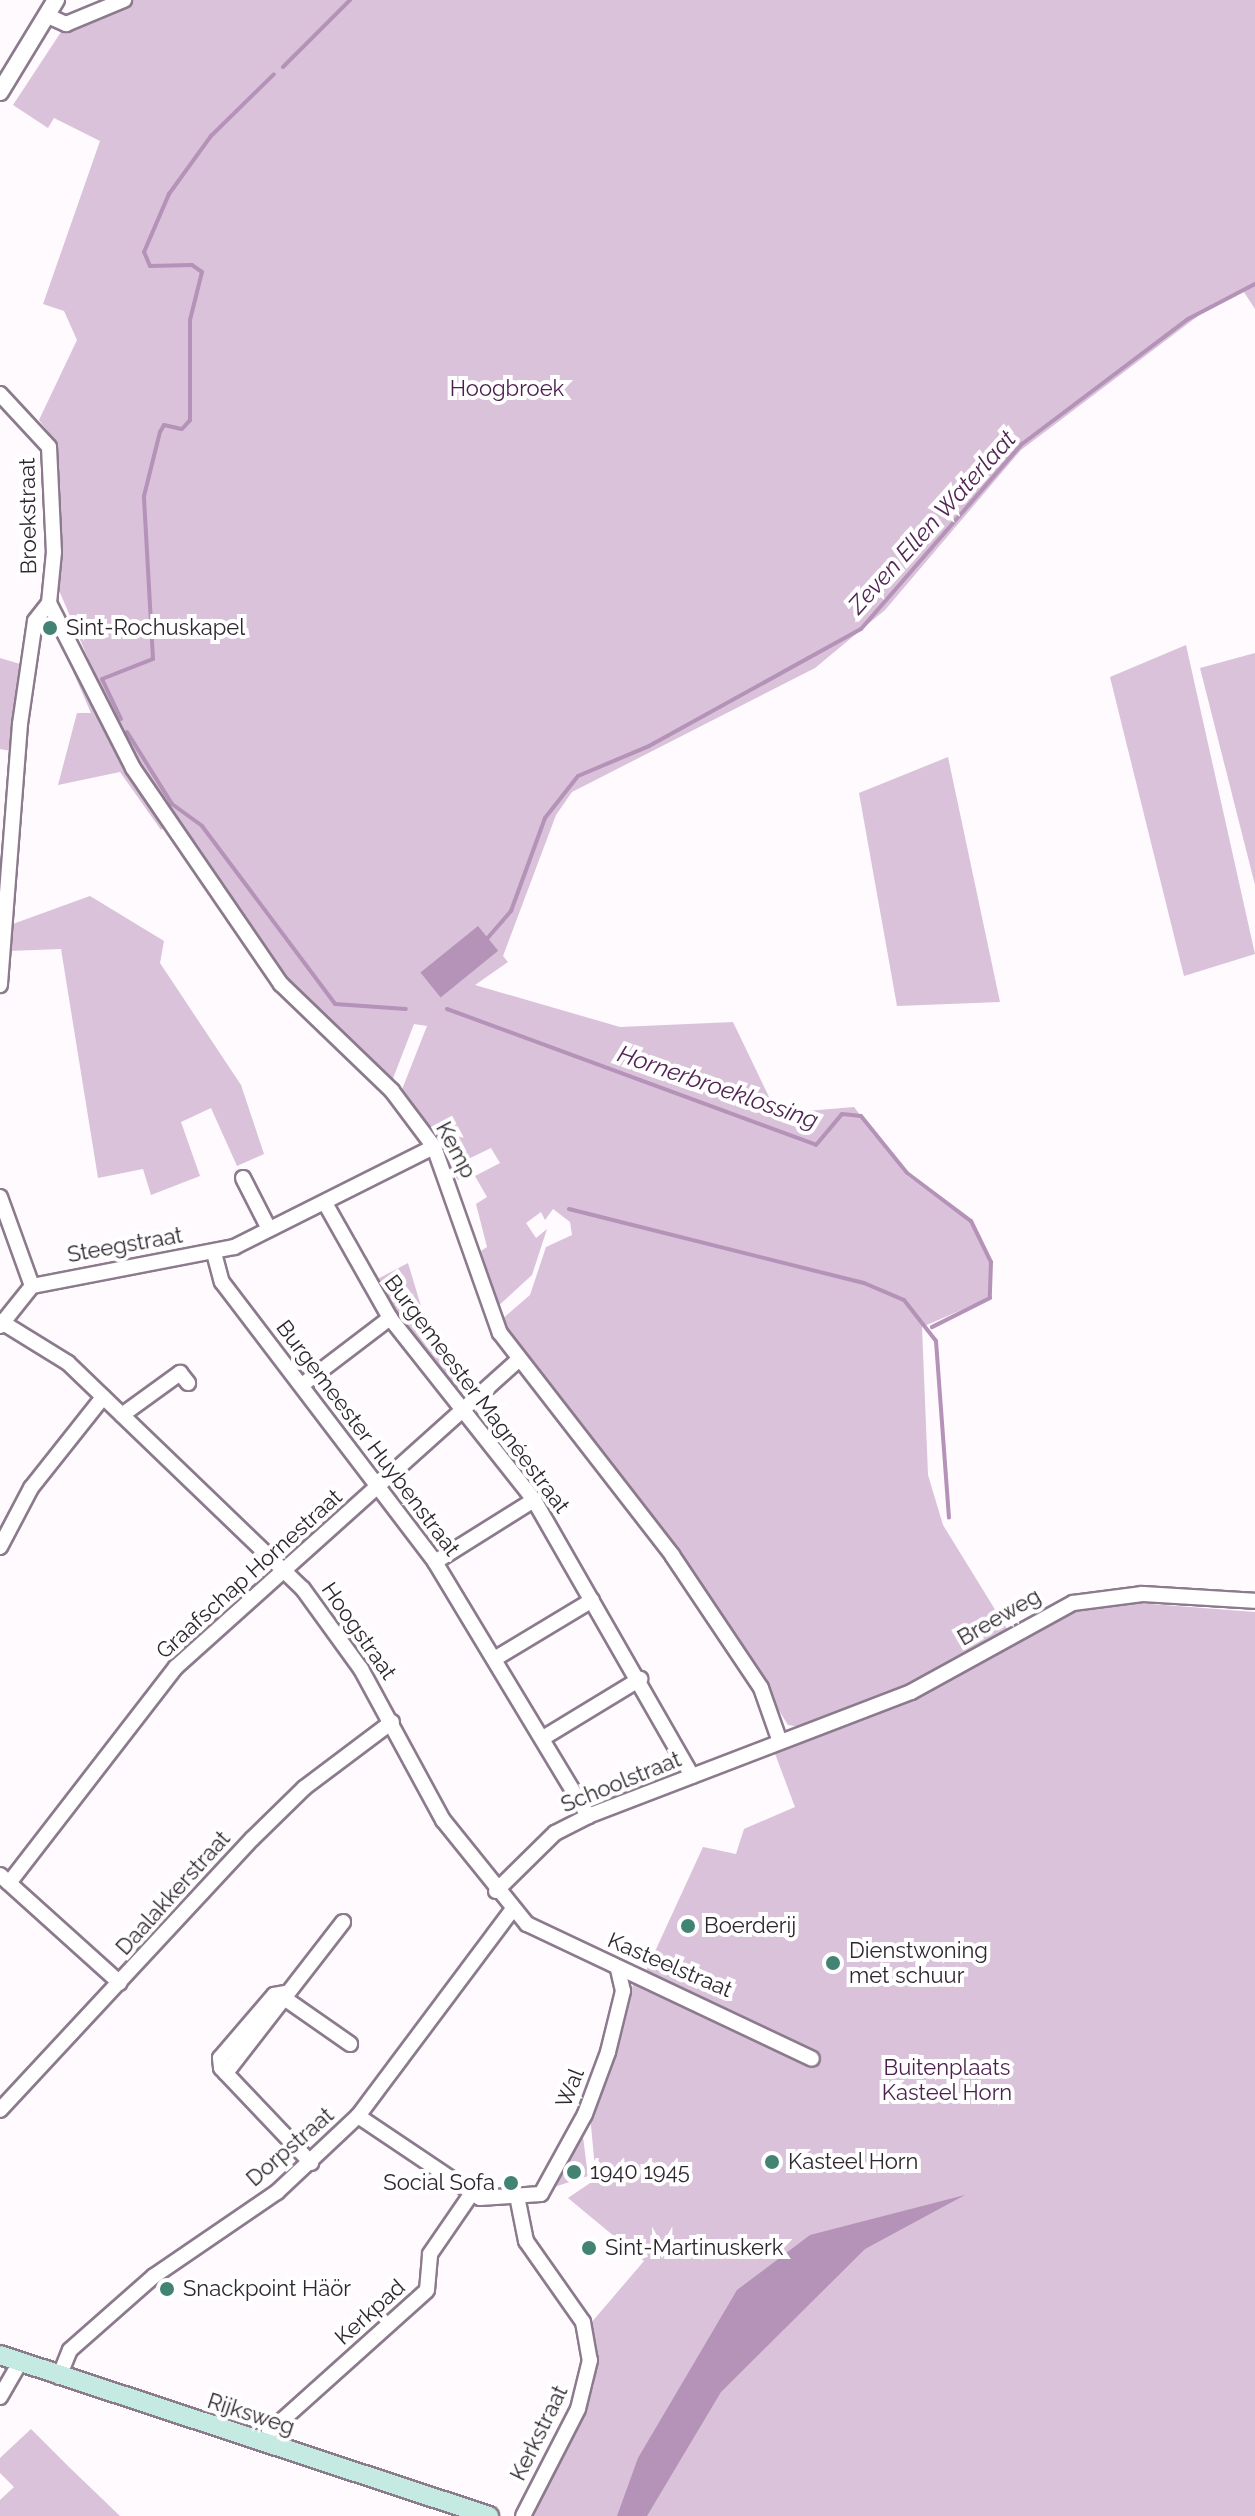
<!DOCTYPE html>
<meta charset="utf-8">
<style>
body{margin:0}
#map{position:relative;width:1255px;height:2516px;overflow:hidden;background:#fefafe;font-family:Raleway,sans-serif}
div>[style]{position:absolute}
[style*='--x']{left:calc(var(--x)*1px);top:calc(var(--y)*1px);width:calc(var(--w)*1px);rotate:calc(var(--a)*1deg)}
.green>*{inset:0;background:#d9c2da}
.water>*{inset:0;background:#b592b7;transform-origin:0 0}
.stream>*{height:4px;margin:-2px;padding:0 2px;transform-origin:2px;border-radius:2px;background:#b592b7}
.roads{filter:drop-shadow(2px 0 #8c7a8d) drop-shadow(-2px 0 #8c7a8d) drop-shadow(0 2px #8c7a8d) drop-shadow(0 -2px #8c7a8d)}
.minor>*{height:14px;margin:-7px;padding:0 7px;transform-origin:7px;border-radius:7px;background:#fff}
.tertiary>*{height:16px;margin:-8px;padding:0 8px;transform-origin:8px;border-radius:8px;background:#fff}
.secondary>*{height:18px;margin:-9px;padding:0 9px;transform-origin:9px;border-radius:9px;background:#c5eae2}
.dots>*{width:22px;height:22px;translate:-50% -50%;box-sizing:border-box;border:4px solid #fff;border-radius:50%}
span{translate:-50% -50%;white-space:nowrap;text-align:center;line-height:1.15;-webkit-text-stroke:8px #fff;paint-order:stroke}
.park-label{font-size:22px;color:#4b1e4e}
.street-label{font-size:22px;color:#2f272f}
.poi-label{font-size:22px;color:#2f272f}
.left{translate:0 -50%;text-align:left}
.right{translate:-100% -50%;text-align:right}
.water-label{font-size:24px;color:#522555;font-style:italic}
</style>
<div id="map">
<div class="green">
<div style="clip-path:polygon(133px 0,1255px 0,1255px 309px,1242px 289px,1206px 310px,1021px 450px,885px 610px,815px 668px,572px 792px,556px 815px,503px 956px,508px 962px,475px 985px,620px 1027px,733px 1022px,770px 1099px,807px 1111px,854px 1107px,906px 1175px,970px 1222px,990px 1263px,991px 1285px,989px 1298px,922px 1327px,928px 1475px,943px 1525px,1007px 1629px,936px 1675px,801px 1727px,788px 1725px,678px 1548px,540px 1379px,501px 1320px,530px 1295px,546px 1247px,572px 1235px,570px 1222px,553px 1209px,545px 1220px,541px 1212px,526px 1223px,536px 1238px,547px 1229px,532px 1275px,496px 1308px,481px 1251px,487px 1247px,476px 1204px,487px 1197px,475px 1176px,500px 1163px,491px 1148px,462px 1162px,466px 1176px,458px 1180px,401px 1092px,427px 1026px,414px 1024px,392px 1081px,301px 997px,141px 767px,96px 677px,58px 588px,58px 445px,39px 420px,77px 340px,64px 311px,43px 304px,100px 141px,54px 118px,48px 128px,13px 105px,61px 32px)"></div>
<div style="clip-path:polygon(55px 620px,166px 826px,161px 830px,120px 772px,58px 785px,77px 713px,91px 713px,58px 637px,40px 636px,34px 677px,36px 636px,42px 622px)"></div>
<div style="clip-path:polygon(1186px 645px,1255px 954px,1184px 976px,1110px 677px)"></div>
<div style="clip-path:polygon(1255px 653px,1255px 885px,1200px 668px)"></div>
<div style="clip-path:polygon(0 658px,20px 664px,11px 751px,0 749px)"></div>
<div style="clip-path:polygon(948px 757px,1000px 1002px,897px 1006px,859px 793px)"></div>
<div style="clip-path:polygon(90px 896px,164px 941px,160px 963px,241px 1085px,264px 1154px,237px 1166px,211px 1108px,181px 1122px,200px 1176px,151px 1195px,143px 1169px,98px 1178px,61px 949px,8px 951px,10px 925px)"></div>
<div style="clip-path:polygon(408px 1263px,427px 1326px,472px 1386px,460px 1397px,372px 1282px)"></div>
<div style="clip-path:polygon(1112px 1601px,1255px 1612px,1255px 2516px,534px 2516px,594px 2385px,591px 2323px,644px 2261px,568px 2198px,596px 2179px,590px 2115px,634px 1982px,640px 1984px,703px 1847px,736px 1854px,744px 1829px,795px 1807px,774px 1751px,922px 1694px,1041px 1622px)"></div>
<div style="clip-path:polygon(582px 2129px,588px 2176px,548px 2189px)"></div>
<div style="clip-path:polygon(31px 2429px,69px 2467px,120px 2516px,0 2516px,0 2500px,14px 2487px,0 2473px,0 2458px)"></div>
</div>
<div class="water">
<div style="left:478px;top:926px;width:32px;height:74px;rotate:51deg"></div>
<div style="clip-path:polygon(965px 2195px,865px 2249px,721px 2392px,647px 2516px,617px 2516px,638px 2458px,737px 2290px,810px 2235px)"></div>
</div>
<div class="stream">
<div style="--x:283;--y:67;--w:95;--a:-45"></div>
<div style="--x:121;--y:719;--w:44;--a:-115.4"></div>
<div style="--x:102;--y:679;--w:55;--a:-21.4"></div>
<div style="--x:153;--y:659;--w:163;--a:-93.2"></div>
<div style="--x:144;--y:496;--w:66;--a:-76"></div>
<div style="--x:160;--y:432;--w:8;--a:-60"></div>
<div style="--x:164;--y:425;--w:18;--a:13"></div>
<div style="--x:182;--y:429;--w:12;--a:-48"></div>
<div style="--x:190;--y:420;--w:100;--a:-90"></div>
<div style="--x:190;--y:320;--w:49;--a:-76"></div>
<div style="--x:202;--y:272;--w:12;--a:-145"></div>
<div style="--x:192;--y:265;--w:42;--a:178.6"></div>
<div style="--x:150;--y:266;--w:15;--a:-113"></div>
<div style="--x:144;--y:252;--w:63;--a:-66.7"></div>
<div style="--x:169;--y:194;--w:72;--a:-54.1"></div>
<div style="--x:211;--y:136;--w:88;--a:-44.5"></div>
<div style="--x:127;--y:732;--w:85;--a:58"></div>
<div style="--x:172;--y:804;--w:37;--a:36"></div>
<div style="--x:202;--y:826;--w:222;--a:53.2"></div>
<div style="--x:335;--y:1004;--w:71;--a:4"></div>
<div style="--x:485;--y:941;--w:40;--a:-49"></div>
<div style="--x:511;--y:911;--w:99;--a:-69.9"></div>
<div style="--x:545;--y:818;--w:53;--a:-51.8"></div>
<div style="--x:578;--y:776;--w:77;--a:-22.9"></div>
<div style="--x:649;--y:746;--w:242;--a:-28.9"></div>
<div style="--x:861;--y:629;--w:245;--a:-49"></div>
<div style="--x:1022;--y:444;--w:208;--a:-37"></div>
<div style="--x:1188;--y:319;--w:76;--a:-27.6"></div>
<div style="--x:447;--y:1009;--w:393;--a:20.2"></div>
<div style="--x:816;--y:1145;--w:40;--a:-50"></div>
<div style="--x:842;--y:1114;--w:19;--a:6"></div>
<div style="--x:861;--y:1116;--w:73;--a:51.1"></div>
<div style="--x:907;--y:1173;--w:80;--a:36.9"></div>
<div style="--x:971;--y:1221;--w:46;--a:64"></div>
<div style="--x:991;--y:1262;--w:36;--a:92"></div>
<div style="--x:990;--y:1298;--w:65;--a:153.4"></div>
<div style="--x:569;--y:1209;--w:304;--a:14.1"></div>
<div style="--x:864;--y:1283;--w:43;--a:23"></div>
<div style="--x:904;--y:1300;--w:52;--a:52"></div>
<div style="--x:936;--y:1341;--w:177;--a:85.8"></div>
</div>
<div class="roads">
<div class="minor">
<div style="--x:48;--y:16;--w:20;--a:24"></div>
<div style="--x:66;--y:24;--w:63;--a:-22.5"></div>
<div style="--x:0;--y:394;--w:72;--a:47.2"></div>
<div style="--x:49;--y:447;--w:105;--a:87.3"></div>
<div style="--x:54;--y:552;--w:51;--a:95.6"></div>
<div style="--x:49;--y:603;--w:23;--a:128"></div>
<div style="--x:35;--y:621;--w:104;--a:98.3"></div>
<div style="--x:20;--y:724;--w:262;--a:94.4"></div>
<div style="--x:49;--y:603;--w:185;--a:63"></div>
<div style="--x:133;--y:768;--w:262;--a:55.6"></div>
<div style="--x:281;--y:984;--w:154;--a:43.9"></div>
<div style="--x:392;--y:1091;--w:70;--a:53.1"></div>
<div style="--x:434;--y:1147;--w:197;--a:70.5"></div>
<div style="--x:500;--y:1333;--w:281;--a:52.2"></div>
<div style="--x:672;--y:1555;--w:160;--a:56.2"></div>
<div style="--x:761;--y:1688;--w:57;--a:70.6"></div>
<div style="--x:243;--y:1178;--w:57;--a:63"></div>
<div style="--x:0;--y:1197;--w:95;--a:70.2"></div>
<div style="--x:325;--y:1203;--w:132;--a:60.5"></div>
<div style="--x:390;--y:1318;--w:232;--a:51.6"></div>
<div style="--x:534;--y:1500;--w:318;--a:60.2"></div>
<div style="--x:214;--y:1253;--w:30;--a:75"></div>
<div style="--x:222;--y:1282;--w:352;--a:52.7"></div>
<div style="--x:435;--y:1562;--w:297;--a:58.9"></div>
<div style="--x:0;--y:1321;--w:80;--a:31.7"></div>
<div style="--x:68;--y:1363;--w:326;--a:43.9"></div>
<div style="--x:303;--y:1589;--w:99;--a:54.1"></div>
<div style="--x:361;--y:1669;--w:172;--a:61.5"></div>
<div style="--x:443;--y:1820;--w:134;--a:51.1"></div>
<div style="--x:527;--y:1924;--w:315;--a:25.3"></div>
<div style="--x:0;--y:1326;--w:51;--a:-51.3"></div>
<div style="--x:32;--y:1286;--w:206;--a:-10.9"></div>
<div style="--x:234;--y:1247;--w:224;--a:-26.6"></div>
<div style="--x:302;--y:1385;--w:111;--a:-37.3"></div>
<div style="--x:122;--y:1415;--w:72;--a:-35.9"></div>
<div style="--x:180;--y:1373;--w:13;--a:51"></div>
<div style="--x:0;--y:1547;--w:67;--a:-62.3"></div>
<div style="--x:31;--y:1488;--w:116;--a:-51.6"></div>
<div style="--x:435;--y:1562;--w:117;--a:-32.1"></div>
<div style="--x:496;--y:1658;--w:112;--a:-31.1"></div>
<div style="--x:543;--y:1738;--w:114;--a:-31.3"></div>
<div style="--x:0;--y:1875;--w:161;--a:42"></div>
<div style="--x:9;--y:1883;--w:273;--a:-52.3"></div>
<div style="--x:176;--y:1667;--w:458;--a:-41.9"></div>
<div style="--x:496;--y:1891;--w:83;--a:-44.5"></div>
<div style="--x:555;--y:1833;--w:37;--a:-27"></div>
<div style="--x:588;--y:1816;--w:346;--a:-21"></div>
<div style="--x:911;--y:1692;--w:185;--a:-28.8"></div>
<div style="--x:1073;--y:1603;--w:70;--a:-7.4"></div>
<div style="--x:1142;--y:1594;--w:113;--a:3.5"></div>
<div style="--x:284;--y:1993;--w:10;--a:169"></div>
<div style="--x:274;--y:1995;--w:83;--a:130.6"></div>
<div style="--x:220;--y:2058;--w:10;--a:84"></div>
<div style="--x:221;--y:2068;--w:131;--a:46.5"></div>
<div style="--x:287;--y:2000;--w:77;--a:34.9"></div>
<div style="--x:226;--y:2073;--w:191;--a:-52.2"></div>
<div style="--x:0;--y:2110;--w:370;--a:-47.1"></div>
<div style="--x:252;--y:1839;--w:73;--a:-44.4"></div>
<div style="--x:304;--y:1788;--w:110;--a:-36.9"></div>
<div style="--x:358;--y:2116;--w:147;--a:33.9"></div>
<div style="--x:480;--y:2198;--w:61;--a:-3.8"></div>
<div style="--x:541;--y:2194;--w:91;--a:-61.2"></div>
<div style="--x:585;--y:2114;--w:66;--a:-69.6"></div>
<div style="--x:608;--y:2052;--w:63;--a:-76.2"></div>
<div style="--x:623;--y:1991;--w:23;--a:-103"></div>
<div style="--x:517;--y:2196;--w:46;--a:78.7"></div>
<div style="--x:526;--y:2241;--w:99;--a:54.9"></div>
<div style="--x:583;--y:2322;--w:39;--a:80"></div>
<div style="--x:590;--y:2360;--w:50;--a:103.8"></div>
<div style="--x:578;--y:2409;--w:120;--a:117.2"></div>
<div style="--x:59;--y:2377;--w:29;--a:-68"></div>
<div style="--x:70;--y:2350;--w:112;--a:-41.4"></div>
<div style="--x:154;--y:2276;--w:149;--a:-34.3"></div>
<div style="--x:277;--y:2192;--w:111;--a:-43.2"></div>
<div style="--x:358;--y:2116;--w:257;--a:-53.2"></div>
<div style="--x:0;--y:2397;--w:39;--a:-60"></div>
<div style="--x:265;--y:2444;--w:13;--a:-72"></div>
<div style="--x:269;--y:2432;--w:212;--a:-41.9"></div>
<div style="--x:427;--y:2290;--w:36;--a:-85"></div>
<div style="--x:430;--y:2254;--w:74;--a:-55.5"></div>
</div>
<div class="tertiary">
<div style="--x:0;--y:92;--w:108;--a:-58.7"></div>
</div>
<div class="secondary">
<div style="--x:0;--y:2355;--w:515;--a:18.22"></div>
</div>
</div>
<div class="dots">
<div style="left:50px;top:628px;background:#428373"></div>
<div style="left:688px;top:1926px;background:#428373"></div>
<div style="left:833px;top:1963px;background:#428373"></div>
<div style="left:772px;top:2162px;background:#428373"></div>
<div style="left:574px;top:2172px;background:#428373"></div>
<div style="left:511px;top:2183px;background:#428373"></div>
<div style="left:589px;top:2248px;background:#428373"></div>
<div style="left:167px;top:2289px;background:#428373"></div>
</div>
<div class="park-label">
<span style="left:507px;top:389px">Hoogbroek</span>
<span style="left:947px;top:2080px">Buitenplaats<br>Kasteel Horn</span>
</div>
<div class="street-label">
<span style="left:28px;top:516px;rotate:-91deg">Broekstraat</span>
<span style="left:456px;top:1150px;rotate:62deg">Kemp</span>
<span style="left:125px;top:1245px;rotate:-10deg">Steegstraat</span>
<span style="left:477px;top:1394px;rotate:53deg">Burgemeester Magnéestraat</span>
<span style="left:368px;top:1438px;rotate:53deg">Burgemeester Huybenstraat</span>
<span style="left:249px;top:1574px;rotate:-42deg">Graafschap Hornestraat</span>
<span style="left:999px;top:1617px;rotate:-30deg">Breeweg</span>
<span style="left:359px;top:1631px;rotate:55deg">Hoogstraat</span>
<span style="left:621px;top:1782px;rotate:-22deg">Schoolstraat</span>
<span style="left:173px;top:1893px;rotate:-48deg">Daalakkerstraat</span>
<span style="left:670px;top:1965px;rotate:23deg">Kasteelstraat</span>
<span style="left:570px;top:2088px;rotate:-68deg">Wal</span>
<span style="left:290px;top:2147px;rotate:-41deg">Dorpstraat</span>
<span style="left:370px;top:2312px;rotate:-42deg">Kerkpad</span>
<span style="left:251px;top:2414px;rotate:18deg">Rijksweg</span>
<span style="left:539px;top:2433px;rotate:-64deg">Kerkstraat</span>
</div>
<div class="poi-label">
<span class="left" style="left:66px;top:628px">Sint-Rochuskapel</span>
<span class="left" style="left:704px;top:1926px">Boerderij</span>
<span class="left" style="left:849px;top:1963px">Dienstwoning<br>met schuur</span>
<span class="left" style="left:788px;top:2162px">Kasteel Horn</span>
<span class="left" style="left:590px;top:2172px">1940 1945</span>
<span class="right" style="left:495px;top:2183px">Social Sofa</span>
<span class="left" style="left:605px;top:2248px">Sint-Martinuskerk</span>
<span class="left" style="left:183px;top:2289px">Snackpoint Häör</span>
</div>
<div class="water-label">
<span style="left:932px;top:522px;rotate:-48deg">Zeven Ellen Waterlaat</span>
<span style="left:718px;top:1087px;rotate:19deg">Hornerbroeklossing</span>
</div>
</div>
